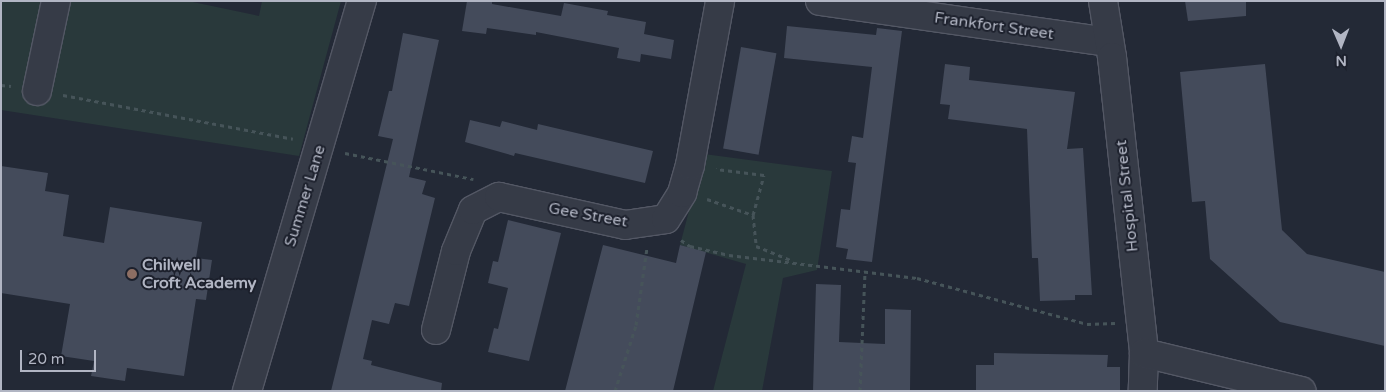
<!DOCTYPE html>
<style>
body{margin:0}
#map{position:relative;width:1386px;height:392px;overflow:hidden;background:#232936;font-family:"Varela Round",sans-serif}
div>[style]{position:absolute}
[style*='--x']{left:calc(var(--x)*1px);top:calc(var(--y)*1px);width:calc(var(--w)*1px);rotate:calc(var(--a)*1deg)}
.green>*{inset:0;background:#29393b}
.building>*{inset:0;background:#444b5b;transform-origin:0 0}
.path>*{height:3px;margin-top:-1.5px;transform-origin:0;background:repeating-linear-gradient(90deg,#465459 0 4px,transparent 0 8px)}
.roads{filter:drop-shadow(1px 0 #545865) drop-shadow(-1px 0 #545865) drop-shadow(0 1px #545865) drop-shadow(0 -1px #545865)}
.minor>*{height:28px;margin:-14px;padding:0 14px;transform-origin:14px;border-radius:14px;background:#363b47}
.dots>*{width:14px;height:14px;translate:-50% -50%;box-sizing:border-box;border:2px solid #1c202c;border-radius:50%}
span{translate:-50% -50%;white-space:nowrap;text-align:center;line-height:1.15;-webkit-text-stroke:4px #1c202c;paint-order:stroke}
.street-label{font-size:16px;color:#b1b5c3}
.poi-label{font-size:16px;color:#b1b5c3;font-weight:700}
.left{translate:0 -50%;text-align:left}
.frame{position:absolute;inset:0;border:2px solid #b1b5c3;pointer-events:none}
.north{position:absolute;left:1316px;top:20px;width:50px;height:50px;-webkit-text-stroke:4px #1c202c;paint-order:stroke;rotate:179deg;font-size:14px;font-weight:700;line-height:20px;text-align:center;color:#b1b5c3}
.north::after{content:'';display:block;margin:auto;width:18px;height:22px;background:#b1b5c3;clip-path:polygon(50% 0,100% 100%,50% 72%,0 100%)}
.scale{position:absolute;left:20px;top:350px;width:76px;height:22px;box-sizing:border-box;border:2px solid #b1b5c3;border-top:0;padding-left:6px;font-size:15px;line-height:18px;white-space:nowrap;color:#b1b5c3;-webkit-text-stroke:4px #1c202c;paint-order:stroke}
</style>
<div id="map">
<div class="green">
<div style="clip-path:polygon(1px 1px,188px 1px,259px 16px,262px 1px,341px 1px,299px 156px,1px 110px)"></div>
<div style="clip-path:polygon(704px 154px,832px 171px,817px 270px,783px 278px,762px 391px,713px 391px,746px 264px,680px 245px)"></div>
</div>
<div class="building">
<div style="clip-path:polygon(467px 1px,492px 1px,492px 4px,561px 16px,564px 3px,608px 11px,607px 15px,646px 22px,644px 34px,674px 40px,671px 59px,641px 54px,640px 62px,617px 58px,619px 48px,536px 32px,536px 35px,487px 28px,486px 34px,462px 31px)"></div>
<div style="clip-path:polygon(1185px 1px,1246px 1px,1246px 16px,1188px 21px)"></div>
<div style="clip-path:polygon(787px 26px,876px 35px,877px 28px,902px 31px,872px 262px,846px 259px,848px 249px,836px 247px,841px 209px,850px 210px,856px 163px,848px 162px,852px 136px,863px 138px,872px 67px,784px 58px)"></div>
<div style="clip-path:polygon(403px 33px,439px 40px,409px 177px,426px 181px,422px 194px,435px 198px,409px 306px,395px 303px,389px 324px,372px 320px,363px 359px,372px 361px,371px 365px,442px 383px,441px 391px,331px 391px,393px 139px,378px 136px,389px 91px,392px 91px)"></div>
<div style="left:741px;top:47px;width:36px;height:103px;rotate:10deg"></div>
<div style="clip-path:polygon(945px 64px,970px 67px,969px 80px,1075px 92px,1067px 149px,1083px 148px,1092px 295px,1075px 295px,1075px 300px,1040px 301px,1038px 258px,1032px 258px,1027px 129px,948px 119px,950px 105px,940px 104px)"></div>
<div style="clip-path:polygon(1265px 64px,1282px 230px,1307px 254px,1385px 272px,1385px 346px,1280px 322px,1210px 259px,1205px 201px,1192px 202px,1180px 72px)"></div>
<div style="clip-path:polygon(470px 120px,500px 127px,502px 121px,537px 130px,538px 124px,653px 151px,645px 183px,515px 153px,514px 156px,465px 142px)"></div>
<div style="clip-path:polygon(1px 166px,48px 173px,45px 191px,69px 195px,63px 236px,104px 243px,110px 207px,202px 222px,196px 258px,212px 260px,206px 300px,196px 299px,184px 376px,127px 368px,125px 381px,91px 376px,94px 361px,61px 356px,70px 304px,1px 293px)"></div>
<div style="clip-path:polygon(508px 220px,561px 233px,529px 361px,488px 352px,494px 328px,498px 329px,508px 288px,488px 283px,493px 261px,498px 262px)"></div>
<div style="clip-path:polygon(603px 245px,676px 263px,680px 245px,706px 252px,673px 391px,565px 391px)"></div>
<div style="clip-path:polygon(816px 284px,841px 285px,839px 342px,885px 344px,885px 309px,911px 310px,910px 391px,813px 391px)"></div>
<div style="clip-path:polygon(994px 353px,1108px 355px,1107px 367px,1120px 367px,1120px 391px,976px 391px,976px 365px,994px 365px)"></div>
</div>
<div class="path">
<div style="--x:1;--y:85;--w:10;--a:6"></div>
<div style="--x:63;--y:95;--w:234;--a:10.8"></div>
<div style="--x:345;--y:153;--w:131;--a:11.5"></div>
<div style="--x:707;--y:199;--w:49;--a:19.2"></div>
<div style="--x:753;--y:215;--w:41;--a:-74.6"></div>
<div style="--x:764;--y:175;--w:48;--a:-172.9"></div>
<div style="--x:753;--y:215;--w:31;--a:84"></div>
<div style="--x:756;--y:246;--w:37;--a:22"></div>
<div style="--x:681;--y:240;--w:11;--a:34"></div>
<div style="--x:690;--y:246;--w:40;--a:13"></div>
<div style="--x:729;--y:255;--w:189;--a:7"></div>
<div style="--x:917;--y:278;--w:176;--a:15.1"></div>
<div style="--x:1087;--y:324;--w:28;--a:-2"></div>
<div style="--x:615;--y:391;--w:69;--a:-72.3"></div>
<div style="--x:636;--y:325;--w:78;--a:-81.9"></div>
<div style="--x:860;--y:391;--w:120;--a:-87.6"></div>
</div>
<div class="roads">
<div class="minor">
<div style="--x:820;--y:1;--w:292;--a:8.1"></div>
<div style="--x:1103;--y:1;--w:57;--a:80.9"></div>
<div style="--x:1112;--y:57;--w:298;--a:83.8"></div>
<div style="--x:1144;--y:353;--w:38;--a:92"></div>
<div style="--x:37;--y:91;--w:92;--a:-78.1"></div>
<div style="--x:436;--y:330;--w:81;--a:-75.8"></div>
<div style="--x:456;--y:251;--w:44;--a:-67.5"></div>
<div style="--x:473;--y:210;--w:29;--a:-27"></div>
<div style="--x:499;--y:197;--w:129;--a:12.5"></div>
<div style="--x:625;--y:225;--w:41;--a:-8.3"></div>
<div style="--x:666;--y:219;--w:31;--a:-58"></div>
<div style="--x:682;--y:193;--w:29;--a:-74"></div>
<div style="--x:690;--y:165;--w:167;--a:-79.6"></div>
<div style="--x:1144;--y:353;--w:162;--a:13.6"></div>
<div style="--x:247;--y:391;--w:407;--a:-73.6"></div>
</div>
</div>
<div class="dots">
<div style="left:132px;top:274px;background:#8d6e63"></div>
</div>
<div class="street-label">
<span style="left:994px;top:26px;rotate:8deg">Frankfort Street</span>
<span style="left:305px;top:196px;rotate:-73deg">Summer Lane</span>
<span style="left:1127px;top:196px;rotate:-96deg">Hospital Street</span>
<span style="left:588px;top:215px;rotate:10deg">Gee Street</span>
</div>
<div class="poi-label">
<span class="left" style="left:142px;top:274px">Chilwell<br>Croft Academy</span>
</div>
<div class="frame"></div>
<div class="north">N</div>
<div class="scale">20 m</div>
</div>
